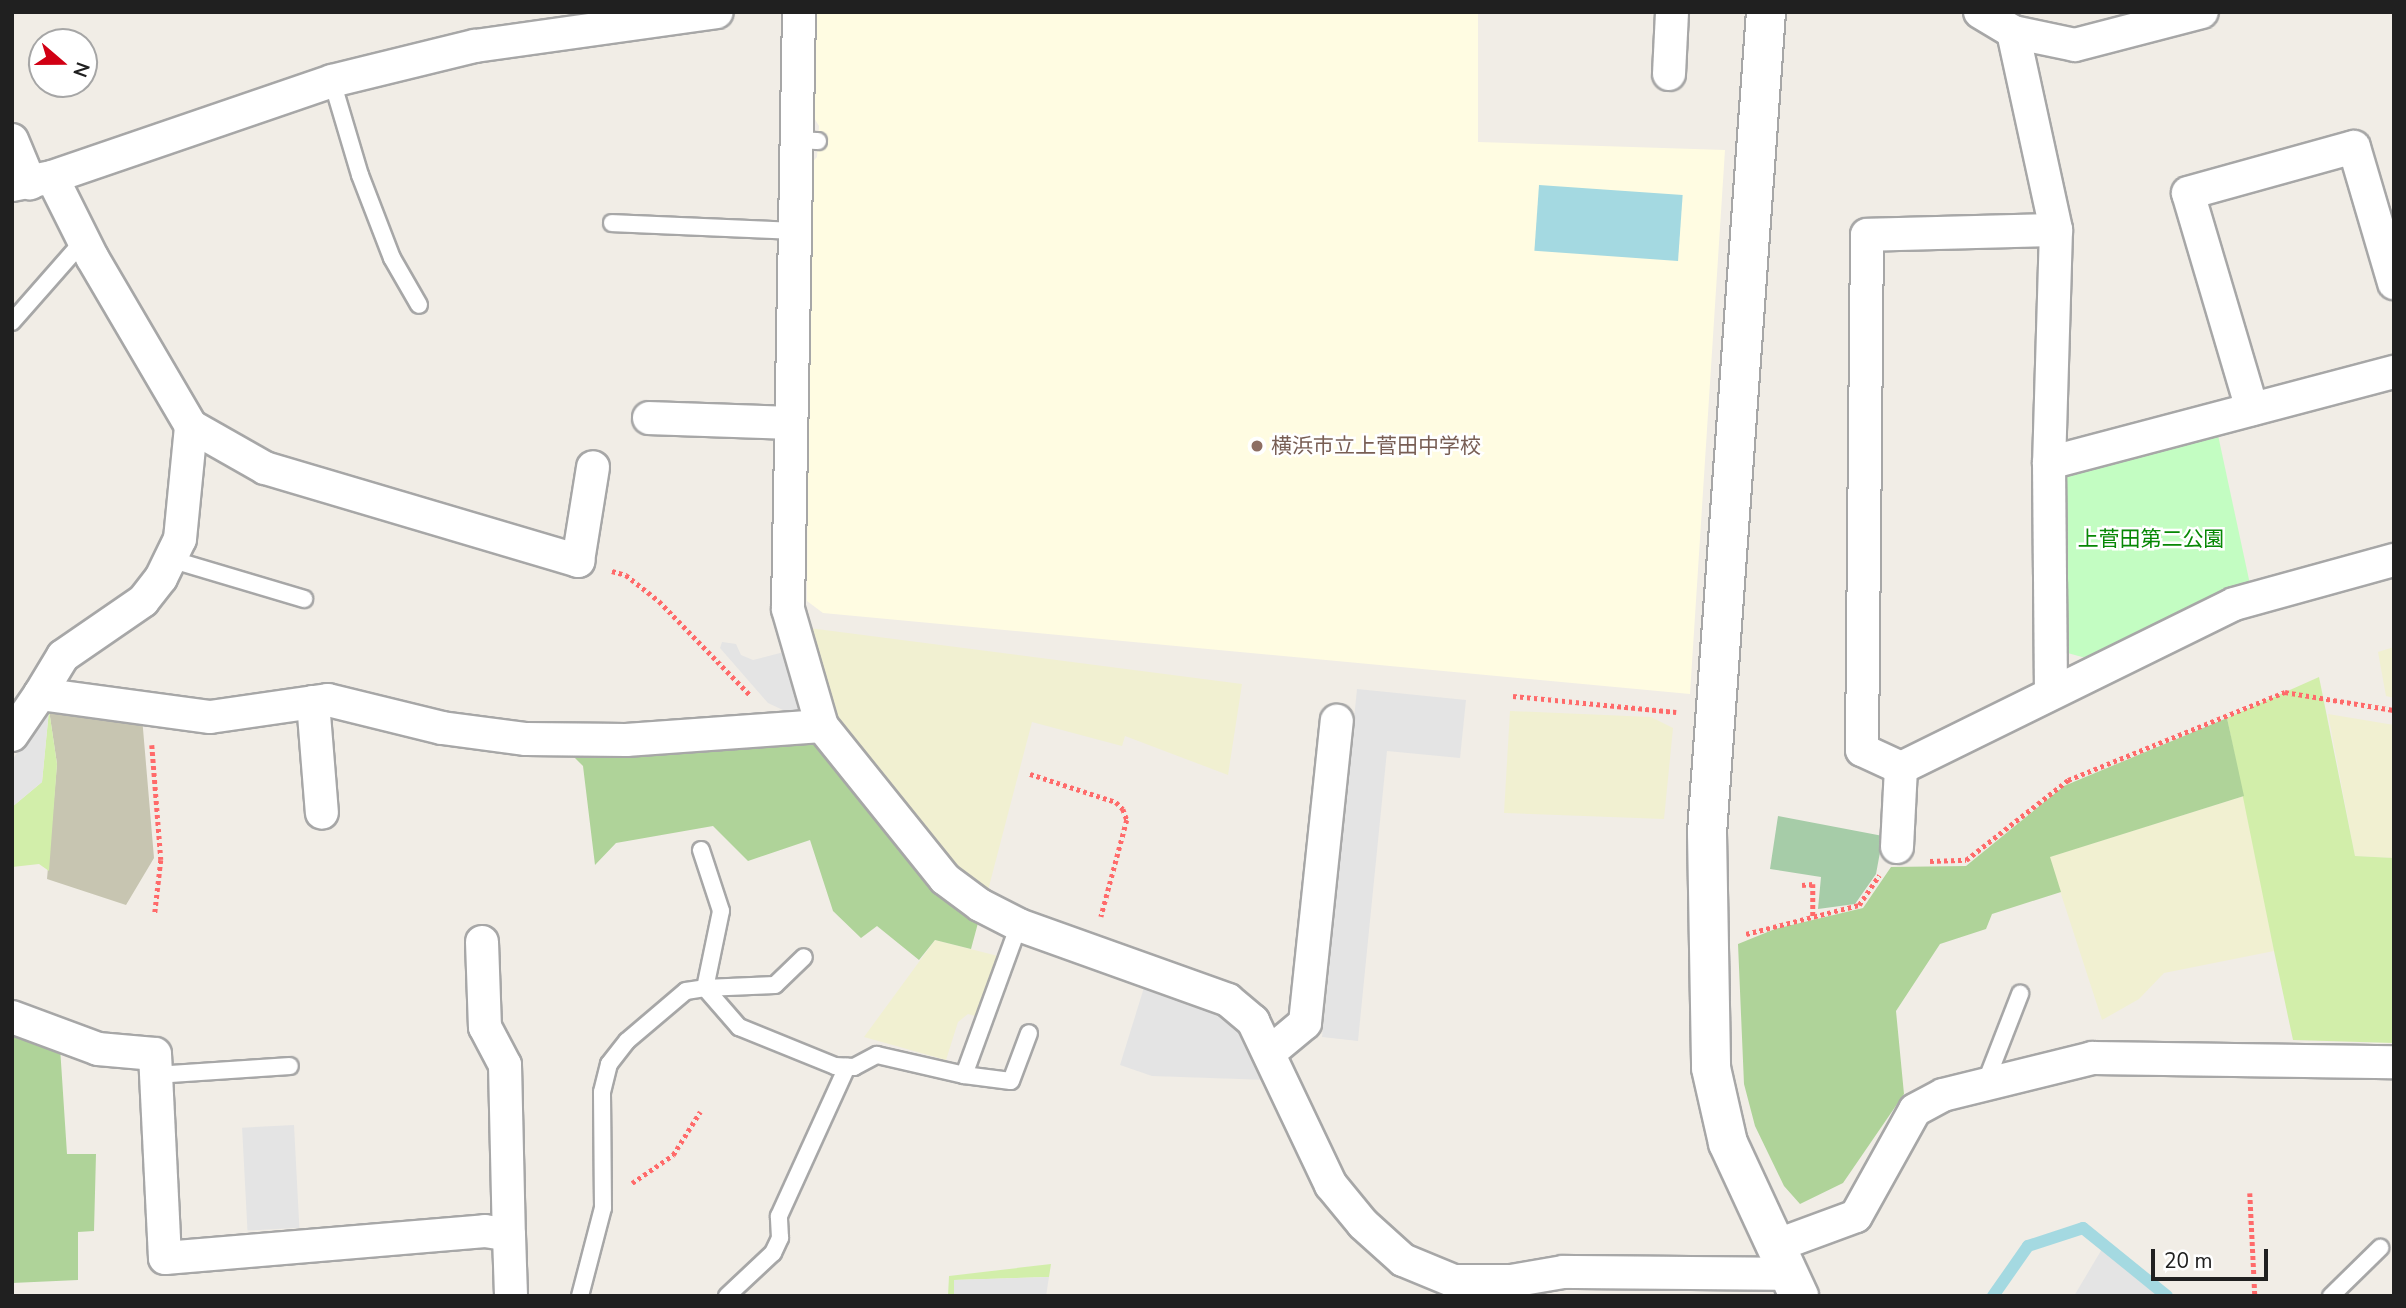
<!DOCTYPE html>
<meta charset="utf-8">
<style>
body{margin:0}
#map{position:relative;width:2406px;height:1308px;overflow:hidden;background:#f1ede6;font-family:"Nunito Sans","Noto Sans JP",sans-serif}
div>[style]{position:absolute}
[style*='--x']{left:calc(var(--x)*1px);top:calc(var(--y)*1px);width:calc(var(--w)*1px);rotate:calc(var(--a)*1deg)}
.education>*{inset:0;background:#fffce2}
.construction>*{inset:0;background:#c7c5b1}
.farmland>*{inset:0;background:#f1f0d1}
.grass>*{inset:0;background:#d2eeaa}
.forest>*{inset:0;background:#afd399}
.cemetery>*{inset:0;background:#a6cca8}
.park>*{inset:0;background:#c3fdc2}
.parking>*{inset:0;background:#e4e4e4;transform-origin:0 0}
.water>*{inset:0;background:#a4d9e1;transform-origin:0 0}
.stream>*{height:12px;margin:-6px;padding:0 6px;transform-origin:6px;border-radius:6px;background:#a4d9e1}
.path>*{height:4.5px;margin-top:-2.25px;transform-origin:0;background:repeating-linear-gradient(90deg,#ff6a6a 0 3.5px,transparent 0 7px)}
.roads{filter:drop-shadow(2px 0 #a7a7a7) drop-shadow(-2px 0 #a7a7a7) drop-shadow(0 2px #a7a7a7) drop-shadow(0 -2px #a7a7a7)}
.service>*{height:16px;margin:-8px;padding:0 8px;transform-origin:8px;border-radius:8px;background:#fff}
.minor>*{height:32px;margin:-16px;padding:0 16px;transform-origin:16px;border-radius:16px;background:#fff}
.tertiary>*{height:38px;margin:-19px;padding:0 19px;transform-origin:19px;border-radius:19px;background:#fff}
.dots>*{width:19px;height:19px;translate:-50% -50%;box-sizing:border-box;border:4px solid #fff;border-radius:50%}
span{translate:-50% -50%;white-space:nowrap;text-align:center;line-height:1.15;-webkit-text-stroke:5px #fff;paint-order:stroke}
.education-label{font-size:21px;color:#785e54}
.left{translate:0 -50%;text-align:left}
.park-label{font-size:21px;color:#078805}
.frame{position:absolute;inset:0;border:14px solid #202020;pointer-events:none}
.north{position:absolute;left:28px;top:28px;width:70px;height:70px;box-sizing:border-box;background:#fff;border:2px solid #a6a6a6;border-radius:50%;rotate:110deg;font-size:19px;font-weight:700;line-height:28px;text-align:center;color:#202020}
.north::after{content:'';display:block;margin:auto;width:24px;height:32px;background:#d10014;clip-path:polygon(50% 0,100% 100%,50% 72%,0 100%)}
.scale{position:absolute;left:2151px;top:1249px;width:117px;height:32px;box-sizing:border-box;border:4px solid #202020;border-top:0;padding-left:9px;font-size:21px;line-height:24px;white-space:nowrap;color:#202020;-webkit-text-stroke:5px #fff;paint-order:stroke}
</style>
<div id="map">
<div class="education">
<div style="clip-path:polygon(813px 12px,1478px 12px,1478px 142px,1725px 150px,1690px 694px,823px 613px,807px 601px,809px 166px,817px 157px,819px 126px,810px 111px)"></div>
</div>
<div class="construction">
<div style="clip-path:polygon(49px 710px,142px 717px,154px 858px,126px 905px,47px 879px,57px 764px)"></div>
</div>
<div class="farmland">
<div style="clip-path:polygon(809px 628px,1242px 684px,1228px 775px,1125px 736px,1122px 746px,1032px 722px,986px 898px,953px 873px,877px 784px,825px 694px)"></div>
<div style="clip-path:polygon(2394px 647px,2394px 698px,2386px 696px,2378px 652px)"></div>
<div style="clip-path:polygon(1510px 711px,1651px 717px,1673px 728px,1664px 819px,1504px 813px)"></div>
<div style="clip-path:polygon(2328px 714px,2394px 725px,2394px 858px,2355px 856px)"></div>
<div style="clip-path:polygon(2244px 796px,2274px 951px,2164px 973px,2139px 999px,2102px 1020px,2049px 857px)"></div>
<div style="clip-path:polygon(935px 940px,998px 956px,979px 1017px,968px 1014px,958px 1022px,946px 1060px,864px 1037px)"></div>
</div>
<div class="grass">
<div style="clip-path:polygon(2319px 677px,2355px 856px,2394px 858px,2394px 1043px,2293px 1040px,2274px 951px,2227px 718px)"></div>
<div style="clip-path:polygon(49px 710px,57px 764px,49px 871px,39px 864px,12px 867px,12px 807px,42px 782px)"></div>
<div style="clip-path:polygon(1051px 1264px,1049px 1277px,954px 1280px,954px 1296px,948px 1296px,949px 1276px)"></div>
</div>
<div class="forest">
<div style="clip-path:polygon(2227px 718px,2244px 796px,2050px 857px,2061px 892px,1992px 914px,1986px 929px,1940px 944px,1896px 1011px,1904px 1094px,1843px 1183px,1800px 1204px,1784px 1186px,1755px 1126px,1744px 1084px,1738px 944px,1775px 929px,1863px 908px,1891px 867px,1966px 866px,2064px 786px)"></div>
<div style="clip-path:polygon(813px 733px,969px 910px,978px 923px,971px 949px,935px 940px,919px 960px,877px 926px,861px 938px,833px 911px,810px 840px,748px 861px,713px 826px,616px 843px,595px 865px,583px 766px,566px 749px)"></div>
<div style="clip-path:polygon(12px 1028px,60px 1047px,67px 1154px,96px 1154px,94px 1231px,78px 1232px,78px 1280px,12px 1283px)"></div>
</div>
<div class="cemetery">
<div style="clip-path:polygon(1778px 816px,1883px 836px,1876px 874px,1855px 904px,1818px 909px,1821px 877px,1770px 869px)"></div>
</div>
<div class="park">
<div style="clip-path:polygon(2218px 435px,2251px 589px,2093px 660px,2064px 652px,2061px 473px)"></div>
</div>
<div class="parking">
<div style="clip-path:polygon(722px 642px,736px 644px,741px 655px,753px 660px,784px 652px,802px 711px,785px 711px,768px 703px,720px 648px)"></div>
<div style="clip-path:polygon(1357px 689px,1466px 700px,1460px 758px,1387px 751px,1358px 1041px,1322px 1037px)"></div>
<div style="clip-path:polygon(49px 710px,42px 782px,12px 807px,12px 760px)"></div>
<div style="clip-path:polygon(1146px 981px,1237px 1020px,1268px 1080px,1152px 1076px,1120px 1065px)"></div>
<div style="left:294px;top:1125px;width:103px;height:52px;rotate:87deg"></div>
<div style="clip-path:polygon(2102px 1249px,2162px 1296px,2074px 1296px)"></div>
<div style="clip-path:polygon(1049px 1277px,1046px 1296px,954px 1296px,954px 1280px)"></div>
</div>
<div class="water">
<div style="left:1539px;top:185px;width:144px;height:66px;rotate:4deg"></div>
</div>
<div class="stream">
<div style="--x:1993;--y:1296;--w:61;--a:-55"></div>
<div style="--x:2028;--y:1246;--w:58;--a:-18.1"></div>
<div style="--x:2083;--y:1228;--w:108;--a:39"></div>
</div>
<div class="path">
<div style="--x:612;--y:571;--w:15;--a:16"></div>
<div style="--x:626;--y:575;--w:42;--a:38.2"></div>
<div style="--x:659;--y:601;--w:131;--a:45.9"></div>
<div style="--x:1513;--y:696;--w:164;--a:5.6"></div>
<div style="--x:152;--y:745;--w:115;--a:85.5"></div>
<div style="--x:161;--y:860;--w:53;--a:96.5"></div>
<div style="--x:1030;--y:774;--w:90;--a:18"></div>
<div style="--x:1116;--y:802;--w:10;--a:45"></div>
<div style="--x:1123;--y:809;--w:12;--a:70"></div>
<div style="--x:1127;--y:820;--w:100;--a:105"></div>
<div style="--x:1930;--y:861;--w:36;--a:-2"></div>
<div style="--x:1966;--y:860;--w:130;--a:-38.1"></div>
<div style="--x:2068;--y:780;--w:234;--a:-22.1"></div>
<div style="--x:2285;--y:692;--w:110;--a:9.4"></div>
<div style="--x:1802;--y:885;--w:11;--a:-5"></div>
<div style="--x:1813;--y:884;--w:33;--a:90"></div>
<div style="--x:1746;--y:934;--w:117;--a:-14.4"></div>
<div style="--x:1859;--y:905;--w:36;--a:-56"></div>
<div style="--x:632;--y:1183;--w:50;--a:-34.3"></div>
<div style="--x:673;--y:1155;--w:51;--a:-57.9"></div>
<div style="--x:2250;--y:1193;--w:103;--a:87.2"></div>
</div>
<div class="roads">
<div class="service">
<div style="--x:332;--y:81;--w:98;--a:73.4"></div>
<div style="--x:360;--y:175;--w:89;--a:68.9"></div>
<div style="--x:392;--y:258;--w:54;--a:60.1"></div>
<div style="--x:796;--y:140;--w:22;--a:3"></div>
<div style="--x:612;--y:223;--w:182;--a:2.5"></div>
<div style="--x:12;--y:322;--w:109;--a:-48.7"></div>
<div style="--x:170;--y:559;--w:140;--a:16.6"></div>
<div style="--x:701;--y:850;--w:64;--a:71.8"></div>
<div style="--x:721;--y:911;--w:79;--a:101.7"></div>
<div style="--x:705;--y:988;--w:70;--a:-2.5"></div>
<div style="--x:775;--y:985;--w:40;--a:-44"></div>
<div style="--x:156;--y:1075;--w:134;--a:-3.8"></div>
<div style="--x:964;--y:1075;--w:47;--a:7.3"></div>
<div style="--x:1011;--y:1081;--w:51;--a:-69.4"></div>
<div style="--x:1985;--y:1084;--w:97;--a:-68.7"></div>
<div style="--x:580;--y:1296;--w:91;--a:-75.4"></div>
<div style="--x:603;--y:1208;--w:116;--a:-90.5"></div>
<div style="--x:602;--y:1092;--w:29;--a:-76"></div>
<div style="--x:609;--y:1064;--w:29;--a:-52"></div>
<div style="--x:627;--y:1041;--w:77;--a:-40.3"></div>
<div style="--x:686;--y:991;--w:19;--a:-9"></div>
<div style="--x:705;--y:988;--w:52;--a:48.9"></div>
<div style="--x:739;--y:1027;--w:104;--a:22.1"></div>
<div style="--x:835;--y:1066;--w:19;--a:3"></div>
<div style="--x:854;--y:1067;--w:26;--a:-28"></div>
<div style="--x:877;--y:1055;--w:89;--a:12.9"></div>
<div style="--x:964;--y:1075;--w:160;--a:-69.9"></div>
<div style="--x:727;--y:1296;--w:63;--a:-43.1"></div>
<div style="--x:773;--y:1253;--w:17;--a:-65"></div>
<div style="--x:780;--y:1238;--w:22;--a:-93"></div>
<div style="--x:779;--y:1216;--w:164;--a:-65.5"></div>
<div style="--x:2331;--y:1296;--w:69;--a:-44.4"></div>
</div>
<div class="minor">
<div style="--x:799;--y:12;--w:597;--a:91.06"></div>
<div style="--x:788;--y:609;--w:122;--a:73.8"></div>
<div style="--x:822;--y:726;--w:196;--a:51.2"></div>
<div style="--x:945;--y:879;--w:44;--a:36.6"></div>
<div style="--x:980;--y:905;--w:44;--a:27.1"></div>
<div style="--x:1019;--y:925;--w:222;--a:19.7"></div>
<div style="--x:1228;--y:1000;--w:33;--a:40"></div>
<div style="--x:1253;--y:1021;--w:182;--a:64.6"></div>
<div style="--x:1331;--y:1185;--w:50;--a:50.6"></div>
<div style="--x:1363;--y:1224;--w:54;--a:42"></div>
<div style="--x:1403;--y:1260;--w:55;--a:22.4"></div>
<div style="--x:1454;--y:1281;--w:57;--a:0"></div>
<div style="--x:1511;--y:1281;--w:53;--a:-9.8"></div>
<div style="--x:1563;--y:1272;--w:226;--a:0.5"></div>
<div style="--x:1980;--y:12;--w:39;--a:31"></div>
<div style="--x:2013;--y:32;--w:203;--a:77.7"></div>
<div style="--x:2056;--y:230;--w:233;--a:91.7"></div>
<div style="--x:2049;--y:463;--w:228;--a:89.5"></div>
<div style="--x:2013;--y:32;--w:63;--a:11.8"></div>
<div style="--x:2075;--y:45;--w:131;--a:-14.6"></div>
<div style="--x:1669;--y:74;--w:62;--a:-87.2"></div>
<div style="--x:12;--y:140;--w:47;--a:67.3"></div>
<div style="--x:12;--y:185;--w:41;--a:-11.3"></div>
<div style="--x:52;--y:177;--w:296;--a:-18.9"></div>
<div style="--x:332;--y:81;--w:147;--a:-13.8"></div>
<div style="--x:475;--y:46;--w:244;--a:-8"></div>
<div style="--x:2056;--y:230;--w:189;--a:178.5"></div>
<div style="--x:1867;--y:235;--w:515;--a:90.56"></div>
<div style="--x:1862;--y:750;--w:43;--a:24.8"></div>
<div style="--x:1901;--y:768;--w:371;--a:-26.2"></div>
<div style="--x:2234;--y:604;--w:166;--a:-15.4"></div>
<div style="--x:2252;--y:409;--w:225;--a:-106.5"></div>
<div style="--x:2188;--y:193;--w:172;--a:-15.5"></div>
<div style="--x:2354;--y:147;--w:142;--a:73.6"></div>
<div style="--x:649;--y:418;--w:142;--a:2"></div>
<div style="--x:191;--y:426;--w:85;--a:29.6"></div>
<div style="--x:265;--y:468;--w:327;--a:16.5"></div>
<div style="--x:578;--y:561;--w:95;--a:-80.9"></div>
<div style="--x:2049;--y:463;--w:357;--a:-14.8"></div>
<div style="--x:40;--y:694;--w:44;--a:-58.8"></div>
<div style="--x:63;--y:656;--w:97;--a:-34.5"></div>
<div style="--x:143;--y:601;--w:29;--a:-52"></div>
<div style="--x:161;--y:578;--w:43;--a:-64"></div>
<div style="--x:180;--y:539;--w:114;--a:-84.4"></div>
<div style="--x:191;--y:426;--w:196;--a:-120.4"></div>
<div style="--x:92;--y:257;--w:89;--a:-116.6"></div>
<div style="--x:313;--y:702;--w:111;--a:85.4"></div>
<div style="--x:12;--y:735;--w:50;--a:-55.7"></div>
<div style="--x:40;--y:694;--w:172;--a:7.7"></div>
<div style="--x:210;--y:717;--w:119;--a:-8.2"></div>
<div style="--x:328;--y:700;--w:117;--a:13.8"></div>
<div style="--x:442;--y:728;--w:85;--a:7.5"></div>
<div style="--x:526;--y:739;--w:100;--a:0.6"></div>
<div style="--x:626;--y:740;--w:196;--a:-4.1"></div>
<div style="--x:1897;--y:847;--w:79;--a:-87.1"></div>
<div style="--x:482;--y:942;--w:85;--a:88"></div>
<div style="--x:485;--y:1027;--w:43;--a:62.2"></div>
<div style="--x:505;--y:1065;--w:170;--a:88.7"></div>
<div style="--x:12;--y:1017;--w:92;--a:20.4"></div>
<div style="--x:98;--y:1049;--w:57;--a:5"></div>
<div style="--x:155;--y:1054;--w:204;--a:87.2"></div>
<div style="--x:165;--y:1258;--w:321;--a:-4.8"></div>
<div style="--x:485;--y:1231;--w:24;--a:9"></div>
<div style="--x:509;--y:1235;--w:61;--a:88.1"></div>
<div style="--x:1269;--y:1053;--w:47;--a:-39.8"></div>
<div style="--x:1305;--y:1023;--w:304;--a:-84"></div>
<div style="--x:1775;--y:1246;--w:86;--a:-20.3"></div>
<div style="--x:1856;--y:1216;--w:121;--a:-60.9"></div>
<div style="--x:1915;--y:1110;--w:32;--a:-28"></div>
<div style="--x:1943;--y:1095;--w:154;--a:-13.9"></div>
<div style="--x:2092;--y:1058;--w:302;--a:0.8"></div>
</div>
<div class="tertiary">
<div style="--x:1766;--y:12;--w:823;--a:94.11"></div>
<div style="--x:1707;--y:833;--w:235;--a:89"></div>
<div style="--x:1711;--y:1068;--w:77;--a:77.2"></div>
<div style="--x:1728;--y:1143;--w:169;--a:65.1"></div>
</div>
</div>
<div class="dots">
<div style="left:1257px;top:446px;background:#8d6e63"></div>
</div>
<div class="education-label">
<span class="left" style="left:1271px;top:446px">横浜市立上菅田中学校</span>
</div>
<div class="park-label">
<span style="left:2151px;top:539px">上菅田第二公園</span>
</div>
<div class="frame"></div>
<div class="north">N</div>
<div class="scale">20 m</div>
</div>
